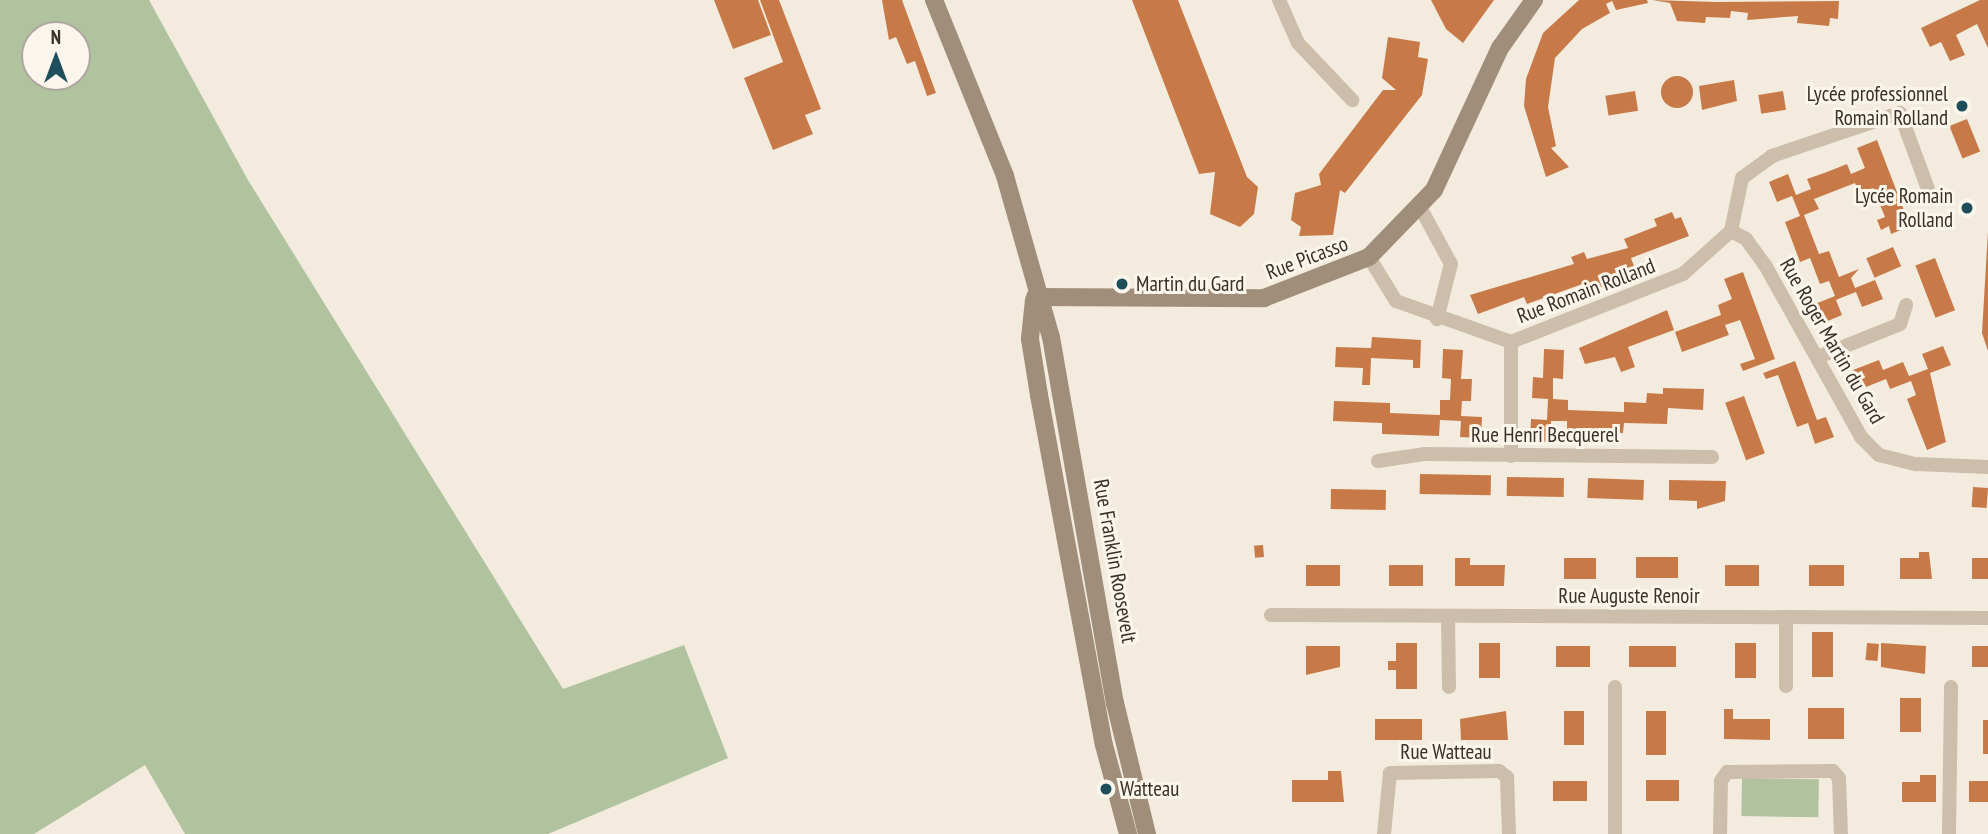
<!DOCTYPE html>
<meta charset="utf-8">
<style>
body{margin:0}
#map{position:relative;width:1988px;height:834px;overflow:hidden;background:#f3ecde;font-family:"PT Sans Narrow",sans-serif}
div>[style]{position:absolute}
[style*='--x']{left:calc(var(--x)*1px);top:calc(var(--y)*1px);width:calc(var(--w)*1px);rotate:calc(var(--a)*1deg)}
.green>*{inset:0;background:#b1c39e;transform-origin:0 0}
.building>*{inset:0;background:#c77a48;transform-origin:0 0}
.round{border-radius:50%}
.street>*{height:14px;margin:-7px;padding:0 7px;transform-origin:7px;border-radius:7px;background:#ccbeaa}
.secondary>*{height:18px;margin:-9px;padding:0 9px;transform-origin:9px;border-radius:9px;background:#a08e7b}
.dots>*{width:19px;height:19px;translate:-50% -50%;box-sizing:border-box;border:4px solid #faf6eb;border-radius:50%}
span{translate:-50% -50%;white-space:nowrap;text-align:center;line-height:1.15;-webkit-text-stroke:6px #faf6eb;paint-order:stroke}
.poi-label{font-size:21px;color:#393129}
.right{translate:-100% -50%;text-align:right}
.left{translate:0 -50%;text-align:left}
.street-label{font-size:21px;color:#393129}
.north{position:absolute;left:21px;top:21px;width:70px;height:70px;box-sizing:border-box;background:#faf6eb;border:2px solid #ada79d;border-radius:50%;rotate:0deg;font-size:19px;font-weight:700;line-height:28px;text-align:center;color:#393129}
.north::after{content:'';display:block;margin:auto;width:24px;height:32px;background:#1e4e5b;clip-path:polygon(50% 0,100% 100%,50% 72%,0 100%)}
</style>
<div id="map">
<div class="green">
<div style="clip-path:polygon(evenodd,0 0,149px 0,248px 180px,563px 689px,684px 645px,728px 758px,548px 834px,185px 834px,145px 765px,34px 834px,0 834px,0 0,77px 35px,77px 77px,35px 77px,35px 35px,77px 35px)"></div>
<div style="left:1742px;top:778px;width:77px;height:38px;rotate:1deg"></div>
</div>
<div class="building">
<div style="clip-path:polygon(714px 0,758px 0,771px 35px,733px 49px)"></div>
<div style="clip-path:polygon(760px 0,779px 0,821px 109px,805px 115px,813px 134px,773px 150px,744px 78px,783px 62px)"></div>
<div style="clip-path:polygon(882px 0,902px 0,936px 93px,927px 96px,915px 61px,907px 64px,896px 37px,889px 40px)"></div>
<div style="clip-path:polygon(1132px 0,1178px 0,1247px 177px,1258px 187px,1254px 214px,1240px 227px,1210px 214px,1215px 172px,1199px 174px)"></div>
<div style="clip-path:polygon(1431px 0,1494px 0,1463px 43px,1446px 29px)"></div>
<div style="clip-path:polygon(1579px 0,1647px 0,1648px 3px,1616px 10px,1612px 1px,1606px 4px,1610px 13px,1582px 29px,1555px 58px,1548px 107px,1556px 146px,1551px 148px,1569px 167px,1546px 177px,1524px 106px,1526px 79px,1543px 33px)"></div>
<div style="clip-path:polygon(1652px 0,1716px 2px,1839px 1px,1838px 19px,1830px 18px,1829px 26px,1797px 23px,1798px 16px,1747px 20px,1748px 13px,1731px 11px,1730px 18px,1706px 17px,1705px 23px,1677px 21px,1670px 3px)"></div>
<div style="clip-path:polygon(1980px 0,1988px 0,1988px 48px,1977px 24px,1956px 35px,1965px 55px,1950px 61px,1941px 42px,1930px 47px,1921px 28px)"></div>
<div style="clip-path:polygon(1388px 37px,1420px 42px,1418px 57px,1428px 59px,1422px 95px,1345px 193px,1340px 190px,1333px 235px,1299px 236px,1301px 227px,1291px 220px,1295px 193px,1321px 185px,1319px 174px,1383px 90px,1396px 90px,1382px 78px)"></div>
<div class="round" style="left:1661px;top:76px;width:32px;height:32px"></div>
<div style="clip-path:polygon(1734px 80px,1737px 101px,1702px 110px,1699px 86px)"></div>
<div style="left:1635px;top:91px;width:20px;height:30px;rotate:81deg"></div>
<div style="left:1783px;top:91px;width:19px;height:25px;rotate:81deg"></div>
<div style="left:1967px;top:119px;width:35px;height:19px;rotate:68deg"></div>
<div style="clip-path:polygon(1877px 140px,1910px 226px,1891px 234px,1889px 226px,1881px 230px,1877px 220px,1885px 217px,1873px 188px,1859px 194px,1855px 183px,1814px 199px,1819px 209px,1804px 215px,1819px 254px,1829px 251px,1839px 277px,1859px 269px,1851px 278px,1855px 288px,1875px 280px,1883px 299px,1862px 307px,1856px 292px,1843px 297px,1836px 300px,1842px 315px,1823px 323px,1815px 304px,1835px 296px,1829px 281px,1820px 284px,1810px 258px,1800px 262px,1785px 222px,1800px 216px,1792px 196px,1777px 202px,1769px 182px,1788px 174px,1796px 195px,1811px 189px,1807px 179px,1827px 172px,1847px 164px,1851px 174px,1865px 168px,1857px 148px)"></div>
<div style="clip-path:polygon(1672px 212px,1675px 219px,1681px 217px,1689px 236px,1631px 258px,1637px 274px,1591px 291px,1588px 282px,1527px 304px,1524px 297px,1478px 314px,1470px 295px,1574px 264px,1571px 257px,1584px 252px,1587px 259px,1628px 248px,1624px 239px,1657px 226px,1654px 219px)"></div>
<div style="clip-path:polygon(1988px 231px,1988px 351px,1982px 333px)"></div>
<div style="left:1893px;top:247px;width:21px;height:29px;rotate:67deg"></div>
<div style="left:1935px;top:258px;width:56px;height:21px;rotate:69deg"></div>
<div style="clip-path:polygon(1743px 272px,1775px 359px,1743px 371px,1740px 364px,1755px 359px,1740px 320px,1725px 325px,1729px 335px,1682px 352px,1675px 332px,1721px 315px,1718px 305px,1732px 299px,1724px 279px)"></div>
<div style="clip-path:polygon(1667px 310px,1674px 330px,1628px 347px,1635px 367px,1621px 372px,1615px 357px,1585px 364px,1579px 348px)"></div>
<div style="clip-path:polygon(1372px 337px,1421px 340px,1420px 368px,1413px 368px,1413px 360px,1371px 358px,1370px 385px,1362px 385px,1363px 368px,1335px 367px,1336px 347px,1371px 348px)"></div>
<div style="clip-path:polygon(1943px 346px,1951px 365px,1930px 373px,1946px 442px,1927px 450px,1907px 399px,1916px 395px,1911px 381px,1890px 389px,1886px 379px,1861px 389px,1853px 370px,1879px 360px,1883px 370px,1903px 362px,1909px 376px,1928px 369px,1922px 354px)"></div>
<div style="clip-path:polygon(1443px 349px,1463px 350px,1461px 379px,1472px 379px,1471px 401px,1462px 401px,1461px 416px,1482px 417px,1481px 438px,1460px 437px,1461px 421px,1440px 420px,1439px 436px,1382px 434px,1382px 423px,1333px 421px,1334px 401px,1390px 403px,1390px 413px,1440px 415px,1440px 400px,1450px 400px,1451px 379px,1442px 378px)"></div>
<div style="clip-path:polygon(1544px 349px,1564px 350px,1563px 379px,1553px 378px,1553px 399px,1568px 400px,1568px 410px,1624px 412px,1624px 402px,1646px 403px,1647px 393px,1663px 394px,1663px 388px,1704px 389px,1703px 410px,1668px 408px,1667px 424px,1624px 423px,1623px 433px,1567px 431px,1567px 421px,1551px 421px,1551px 442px,1530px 441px,1531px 419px,1547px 420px,1548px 399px,1532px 398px,1533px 377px,1543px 378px)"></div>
<div style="clip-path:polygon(1795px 361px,1817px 420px,1826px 417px,1834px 437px,1815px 444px,1808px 423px,1797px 427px,1778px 375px,1766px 379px,1763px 373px)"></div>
<div style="left:1744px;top:396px;width:61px;height:20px;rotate:70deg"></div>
<div style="left:1420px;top:474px;width:71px;height:20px;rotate:1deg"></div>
<div style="left:1507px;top:477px;width:57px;height:19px;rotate:1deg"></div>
<div style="left:1588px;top:478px;width:56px;height:20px;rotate:2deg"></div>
<div style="clip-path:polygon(1669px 480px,1726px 481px,1725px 501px,1697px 509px,1697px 501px,1669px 500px)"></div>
<div style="left:1973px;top:487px;width:15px;height:20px;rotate:4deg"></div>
<div style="left:1331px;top:489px;width:55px;height:20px;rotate:1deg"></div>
<div style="left:1263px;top:545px;width:12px;height:9px;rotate:85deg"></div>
<div style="clip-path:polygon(1919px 552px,1929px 552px,1932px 579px,1900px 579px,1900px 558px,1919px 558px)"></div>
<div style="left:1678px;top:557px;width:21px;height:42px;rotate:90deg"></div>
<div style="clip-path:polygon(1455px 558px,1470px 558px,1470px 565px,1505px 565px,1504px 586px,1455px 586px)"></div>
<div style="left:1564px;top:558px;width:32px;height:21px"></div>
<div style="left:1972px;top:558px;width:16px;height:21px"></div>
<div style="left:1306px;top:565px;width:34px;height:21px"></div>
<div style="left:1389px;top:565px;width:34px;height:21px"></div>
<div style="left:1725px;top:565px;width:34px;height:21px"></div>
<div style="left:1809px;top:565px;width:35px;height:21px"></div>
<div style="left:1812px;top:632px;width:21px;height:45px"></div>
<div style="clip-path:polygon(1396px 643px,1417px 643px,1417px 689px,1396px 689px,1396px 670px,1388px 670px,1388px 661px,1396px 661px)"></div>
<div style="left:1479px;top:643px;width:21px;height:35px"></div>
<div style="left:1735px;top:643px;width:21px;height:35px"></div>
<div style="left:1867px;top:643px;width:12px;height:17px;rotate:5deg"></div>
<div style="clip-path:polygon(1881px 643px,1926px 646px,1925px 674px,1881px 667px)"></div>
<div style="clip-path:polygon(1306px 646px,1340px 646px,1340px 667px,1306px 675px)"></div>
<div style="left:1556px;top:646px;width:34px;height:21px"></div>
<div style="left:1629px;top:646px;width:47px;height:21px"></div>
<div style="left:1972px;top:646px;width:16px;height:21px"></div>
<div style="left:1900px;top:698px;width:21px;height:34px"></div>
<div style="left:1844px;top:708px;width:31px;height:36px;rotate:90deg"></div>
<div style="clip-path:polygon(1724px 709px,1733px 709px,1733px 719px,1770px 719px,1770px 740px,1724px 739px)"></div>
<div style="clip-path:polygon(1506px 711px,1508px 740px,1461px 740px,1460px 719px)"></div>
<div style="left:1564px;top:711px;width:20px;height:34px"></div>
<div style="left:1646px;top:711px;width:20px;height:44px"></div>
<div style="left:1375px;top:719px;width:47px;height:21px"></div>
<div style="left:1983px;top:720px;width:5px;height:34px"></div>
<div style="clip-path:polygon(1328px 771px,1341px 771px,1344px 802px,1292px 802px,1292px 780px,1328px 780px)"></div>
<div style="clip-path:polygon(1920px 775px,1936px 775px,1936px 802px,1902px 802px,1902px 782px,1920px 782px)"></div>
<div style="left:1646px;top:780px;width:33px;height:21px"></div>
<div style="left:1553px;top:781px;width:34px;height:20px"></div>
<div style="left:1969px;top:781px;width:19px;height:21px"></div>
</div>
<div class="street">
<div style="--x:1279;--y:0;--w:47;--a:66.2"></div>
<div style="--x:1298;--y:43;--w:79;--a:46.5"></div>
<div style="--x:1420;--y:207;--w:65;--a:61.5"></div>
<div style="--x:1451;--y:264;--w:57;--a:104.3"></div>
<div style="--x:1731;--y:231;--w:17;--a:28"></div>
<div style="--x:1746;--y:239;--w:32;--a:54"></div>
<div style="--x:1765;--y:265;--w:197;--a:60.8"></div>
<div style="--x:1861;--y:437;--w:25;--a:45"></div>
<div style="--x:1879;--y:455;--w:38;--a:14"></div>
<div style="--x:1916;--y:464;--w:72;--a:2.4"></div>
<div style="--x:1369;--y:257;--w:52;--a:58.5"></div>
<div style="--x:1396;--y:301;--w:122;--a:19.6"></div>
<div style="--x:1511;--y:342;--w:185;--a:-21.6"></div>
<div style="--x:1683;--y:274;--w:64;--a:-41.9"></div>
<div style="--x:1731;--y:231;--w:54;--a:-78.3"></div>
<div style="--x:1742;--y:178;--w:37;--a:-36"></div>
<div style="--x:1772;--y:156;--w:135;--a:-18.6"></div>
<div style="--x:1900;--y:113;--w:81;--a:69.8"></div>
<div style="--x:1511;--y:342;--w:114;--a:90"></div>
<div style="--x:1818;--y:357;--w:88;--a:-21.9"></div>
<div style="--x:1900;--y:324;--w:20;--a:-72"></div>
<div style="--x:1378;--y:461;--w:48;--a:-8.5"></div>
<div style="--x:1425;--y:454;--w:287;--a:0.6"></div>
<div style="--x:1271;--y:615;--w:717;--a:0.24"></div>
<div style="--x:1448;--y:616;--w:71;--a:89.2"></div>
<div style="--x:1786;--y:617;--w:69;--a:90"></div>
<div style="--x:1615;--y:687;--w:147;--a:90"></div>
<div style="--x:1384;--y:834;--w:61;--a:-84.4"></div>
<div style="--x:1390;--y:773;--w:109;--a:-1.1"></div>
<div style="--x:1499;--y:771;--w:10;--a:37"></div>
<div style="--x:1507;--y:777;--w:57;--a:88"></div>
<div style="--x:1720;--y:834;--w:53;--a:-88.9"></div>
<div style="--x:1721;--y:781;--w:11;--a:-56"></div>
<div style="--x:1727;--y:772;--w:106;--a:-0.5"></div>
<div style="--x:1833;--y:771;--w:9;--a:49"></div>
<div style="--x:1839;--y:778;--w:56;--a:88"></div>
<div style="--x:1949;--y:834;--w:147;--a:-89.2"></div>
</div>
<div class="secondary">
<div style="--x:934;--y:0;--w:190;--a:68"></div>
<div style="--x:1005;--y:176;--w:167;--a:74.1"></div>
<div style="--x:1051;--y:337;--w:372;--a:80.1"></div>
<div style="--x:1115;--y:703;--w:135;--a:76.3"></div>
<div style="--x:1035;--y:297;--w:229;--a:0.3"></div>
<div style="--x:1264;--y:298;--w:113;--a:-21.3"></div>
<div style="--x:1369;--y:257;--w:93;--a:-45.9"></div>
<div style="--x:1434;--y:190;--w:157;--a:-65.1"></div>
<div style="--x:1500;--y:48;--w:59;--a:-54.7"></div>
<div style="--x:1034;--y:300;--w:39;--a:96"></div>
<div style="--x:1030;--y:339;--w:57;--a:80.9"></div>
<div style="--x:1039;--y:395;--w:356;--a:79.5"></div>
<div style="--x:1104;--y:745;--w:92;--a:74.9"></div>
</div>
<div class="dots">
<div style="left:1962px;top:106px;background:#1e4e5b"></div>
<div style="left:1967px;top:208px;background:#1e4e5b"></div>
<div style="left:1122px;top:284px;background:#1e4e5b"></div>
<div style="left:1106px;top:789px;background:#1e4e5b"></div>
</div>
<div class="poi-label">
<span class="right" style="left:1948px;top:106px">Lycée professionnel<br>Romain Rolland</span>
<span class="right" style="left:1953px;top:208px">Lycée Romain<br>Rolland</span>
<span class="left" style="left:1136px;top:284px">Martin du Gard</span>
<span class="left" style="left:1120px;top:789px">Watteau</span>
</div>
<div class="street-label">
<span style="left:1307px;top:258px;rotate:-21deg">Rue Picasso</span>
<span style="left:1586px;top:291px;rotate:-21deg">Rue Romain Rolland</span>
<span style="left:1832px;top:341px;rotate:60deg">Rue Roger Martin du Gard</span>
<span style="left:1545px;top:435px">Rue Henri Becquerel</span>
<span style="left:1115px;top:561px;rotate:80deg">Rue Franklin Roosevelt</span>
<span style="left:1629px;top:596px">Rue Auguste Renoir</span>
<span style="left:1446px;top:752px">Rue Watteau</span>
</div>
<div class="north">N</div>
</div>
